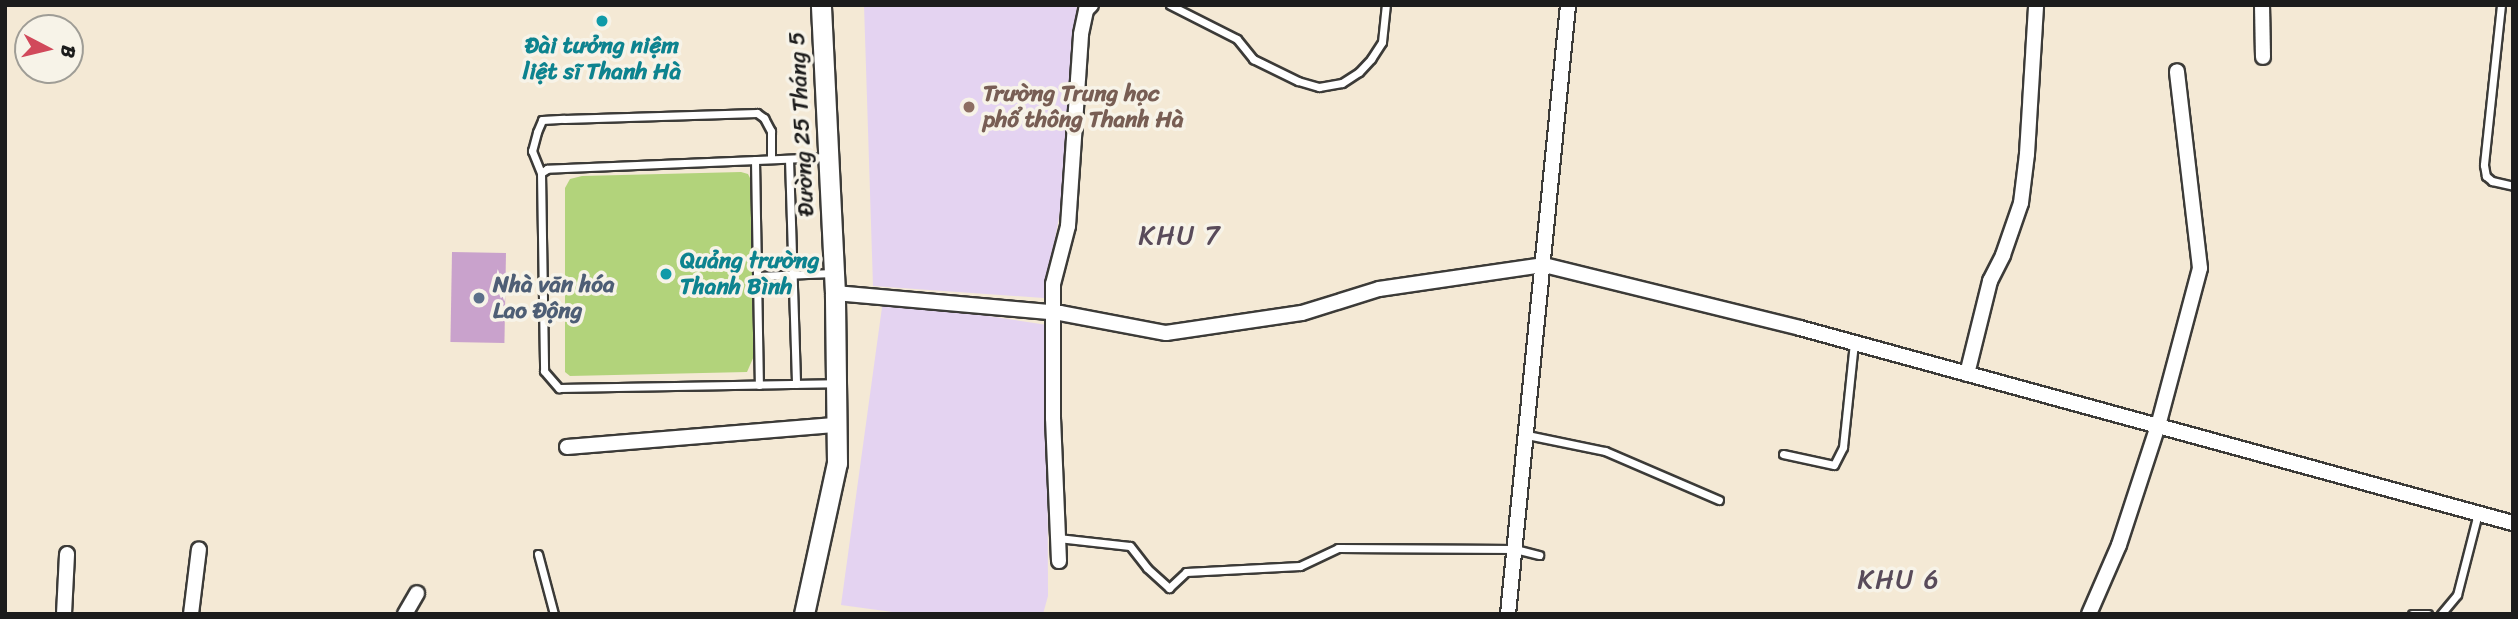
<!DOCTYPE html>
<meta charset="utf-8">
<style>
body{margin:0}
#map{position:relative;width:2518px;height:619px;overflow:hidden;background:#f4e9d5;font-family:Sriracha,sans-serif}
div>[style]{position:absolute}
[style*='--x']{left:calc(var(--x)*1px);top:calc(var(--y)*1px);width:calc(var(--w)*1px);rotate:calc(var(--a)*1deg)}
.built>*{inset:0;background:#e4d3f1}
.green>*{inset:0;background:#b2d37b}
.building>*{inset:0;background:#c9a2cc;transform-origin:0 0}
.roads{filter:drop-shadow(2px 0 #3c3b38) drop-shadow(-2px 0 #3c3b38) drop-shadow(0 2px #3c3b38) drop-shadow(0 -2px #3c3b38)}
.lane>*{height:7px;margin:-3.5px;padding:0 3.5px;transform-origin:3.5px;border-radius:3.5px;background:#fff}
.street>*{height:14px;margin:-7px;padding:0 7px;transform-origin:7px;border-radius:7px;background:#fff}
.secondary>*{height:19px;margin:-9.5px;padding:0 9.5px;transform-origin:9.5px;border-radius:9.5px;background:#fff}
.dots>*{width:19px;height:19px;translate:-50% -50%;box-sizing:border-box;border:4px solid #f7f3e8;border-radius:50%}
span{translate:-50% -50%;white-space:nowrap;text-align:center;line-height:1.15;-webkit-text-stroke:7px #f7f3e8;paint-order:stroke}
.culture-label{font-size:23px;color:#0d838f;font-weight:700}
.left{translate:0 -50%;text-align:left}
.education-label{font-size:23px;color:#785e54;font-weight:700}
.street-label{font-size:23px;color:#1c1c1c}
.service-label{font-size:23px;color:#4e5e75;font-weight:700}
.quarter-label{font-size:26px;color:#594b5a;letter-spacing:2px}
.frame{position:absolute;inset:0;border:7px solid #1c1c1c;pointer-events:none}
.north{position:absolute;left:14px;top:14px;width:70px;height:70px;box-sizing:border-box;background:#f7f3e8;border:2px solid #9f9d96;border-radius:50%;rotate:97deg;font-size:19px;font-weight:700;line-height:28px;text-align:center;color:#1c1c1c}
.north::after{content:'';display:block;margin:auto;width:24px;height:32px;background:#d1495b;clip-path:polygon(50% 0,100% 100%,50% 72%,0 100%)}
</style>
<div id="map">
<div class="built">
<div style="clip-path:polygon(864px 5px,1076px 5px,1078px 12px,1062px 201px,1044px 298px,873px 286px)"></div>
<div style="clip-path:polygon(883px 300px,1047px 325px,1048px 596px,1043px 614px,907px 614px,841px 605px)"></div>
</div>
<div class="green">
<div style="clip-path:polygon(741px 172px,748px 174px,751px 180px,754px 356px,747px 372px,570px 376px,565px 372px,565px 188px,570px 179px,582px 176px)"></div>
</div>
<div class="building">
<div style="left:452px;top:252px;width:54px;height:90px;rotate:1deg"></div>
</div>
<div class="roads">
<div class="lane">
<div style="--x:1170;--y:5;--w:75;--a:26.9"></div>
<div style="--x:1237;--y:39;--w:26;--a:51"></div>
<div style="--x:1253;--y:59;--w:50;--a:26.1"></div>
<div style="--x:1298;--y:81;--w:22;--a:16"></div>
<div style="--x:1319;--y:87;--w:23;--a:-10"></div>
<div style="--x:1342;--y:83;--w:20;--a:-33"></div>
<div style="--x:1359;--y:72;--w:18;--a:-47"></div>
<div style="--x:1371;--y:59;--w:20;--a:-57"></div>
<div style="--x:1382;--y:42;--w:37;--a:-84"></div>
<div style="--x:2501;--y:5;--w:161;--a:96.1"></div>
<div style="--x:2484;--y:165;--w:11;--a:80"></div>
<div style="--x:2486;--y:176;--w:8;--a:40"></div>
<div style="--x:2492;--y:181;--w:22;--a:13"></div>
<div style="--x:828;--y:157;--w:281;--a:177.6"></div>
<div style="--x:547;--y:169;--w:7;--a:146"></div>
<div style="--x:541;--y:173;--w:198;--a:89.1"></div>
<div style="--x:544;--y:371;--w:23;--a:49"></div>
<div style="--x:559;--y:388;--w:276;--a:-1"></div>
<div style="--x:789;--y:159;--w:225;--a:88.2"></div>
<div style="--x:755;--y:160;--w:225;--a:89"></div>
<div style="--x:541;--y:173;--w:24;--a:-112"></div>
<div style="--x:532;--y:151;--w:20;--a:-75"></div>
<div style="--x:537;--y:132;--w:13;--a:-67"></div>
<div style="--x:542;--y:120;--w:22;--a:-3"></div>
<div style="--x:564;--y:119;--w:193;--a:-1.8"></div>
<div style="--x:757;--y:113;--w:9;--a:36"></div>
<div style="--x:764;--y:118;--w:15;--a:62"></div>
<div style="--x:771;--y:131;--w:28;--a:90"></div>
<div style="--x:757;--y:276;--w:76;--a:-2.3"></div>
<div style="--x:1527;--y:435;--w:80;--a:11.6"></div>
<div style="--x:1605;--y:451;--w:124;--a:23.3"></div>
<div style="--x:1783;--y:454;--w:52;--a:12.2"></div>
<div style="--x:1834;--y:465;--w:20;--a:-63"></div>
<div style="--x:1843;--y:447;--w:105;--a:-84"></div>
<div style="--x:1058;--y:538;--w:72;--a:6.3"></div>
<div style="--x:1130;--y:546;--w:28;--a:52"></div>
<div style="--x:1147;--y:568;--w:30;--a:42"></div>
<div style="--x:1169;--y:588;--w:23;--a:-43"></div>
<div style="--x:1186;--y:572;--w:114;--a:-3"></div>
<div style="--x:1300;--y:566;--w:42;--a:-25.3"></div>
<div style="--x:1338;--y:548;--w:177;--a:0.3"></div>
<div style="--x:1515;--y:549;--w:25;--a:14"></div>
<div style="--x:538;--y:554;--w:62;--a:75.1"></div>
<div style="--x:2412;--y:614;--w:16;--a:0"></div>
<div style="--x:2441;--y:614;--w:25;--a:-50"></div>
<div style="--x:2457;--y:595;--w:85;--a:-75.6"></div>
</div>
<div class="street">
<div style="--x:2262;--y:5;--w:52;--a:88.9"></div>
<div style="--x:835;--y:293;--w:226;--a:5.1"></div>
<div style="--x:1060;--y:313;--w:108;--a:10.7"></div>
<div style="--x:1166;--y:333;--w:137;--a:-8.4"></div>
<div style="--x:1302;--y:313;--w:81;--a:-17.3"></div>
<div style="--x:1379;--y:289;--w:167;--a:-8.3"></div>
<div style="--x:1544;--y:265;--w:264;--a:13.8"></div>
<div style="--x:1800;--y:328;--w:739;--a:15.3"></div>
<div style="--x:1967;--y:374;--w:96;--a:-76.1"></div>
<div style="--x:1990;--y:281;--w:29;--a:-63"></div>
<div style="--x:2003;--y:255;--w:55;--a:-70.9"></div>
<div style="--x:2021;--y:203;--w:49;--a:-83"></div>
<div style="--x:2027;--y:154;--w:149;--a:-86.5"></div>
<div style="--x:567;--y:447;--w:271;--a:-4.7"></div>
<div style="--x:1059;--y:561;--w:143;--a:-92.4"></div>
<div style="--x:1053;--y:418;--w:134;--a:-90"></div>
<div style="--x:1053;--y:284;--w:60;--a:-75.5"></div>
<div style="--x:1068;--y:226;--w:192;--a:-86.1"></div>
<div style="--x:1081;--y:34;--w:25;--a:-78"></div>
<div style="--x:1086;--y:10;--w:7;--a:-45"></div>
<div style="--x:64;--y:614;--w:60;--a:-87.1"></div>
<div style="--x:191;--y:614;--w:65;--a:-83"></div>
<div style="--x:405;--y:614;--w:24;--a:-60"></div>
<div style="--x:1508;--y:614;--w:612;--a:-84.37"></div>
<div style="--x:2089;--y:614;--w:75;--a:-66.5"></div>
<div style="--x:2119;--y:545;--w:125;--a:-71.9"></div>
<div style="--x:2158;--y:426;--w:163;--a:-75.1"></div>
<div style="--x:2200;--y:268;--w:198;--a:-96.7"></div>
</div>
<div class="secondary">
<div style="--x:804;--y:614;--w:155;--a:-77.7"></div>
<div style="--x:837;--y:463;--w:170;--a:-90.7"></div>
<div style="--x:835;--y:293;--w:288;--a:-92.8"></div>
</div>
</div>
<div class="dots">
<div style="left:602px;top:21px;background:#0f9aa8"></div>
<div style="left:969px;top:107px;background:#8d6e63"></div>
<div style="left:666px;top:274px;background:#0f9aa8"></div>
<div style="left:479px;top:298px;background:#5c6f8a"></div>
</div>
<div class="culture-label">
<span style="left:602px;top:59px">Đài tưởng niệm<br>liệt sĩ Thanh Hà</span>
<span class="left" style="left:680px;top:274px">Quảng trường<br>Thanh Bình</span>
</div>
<div class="education-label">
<span class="left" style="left:983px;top:107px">Trường Trung học<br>phổ thông Thanh Hà</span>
</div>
<div class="street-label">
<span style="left:802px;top:124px;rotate:-93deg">Đường 25 Tháng 5</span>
</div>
<div class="service-label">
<span class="left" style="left:493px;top:298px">Nhà văn hóa<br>Lao Động</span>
</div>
<div class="quarter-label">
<span style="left:1180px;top:236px">KHU 7</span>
<span style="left:1899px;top:580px">KHU 6</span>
</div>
<div class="frame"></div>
<div class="north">B</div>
</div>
